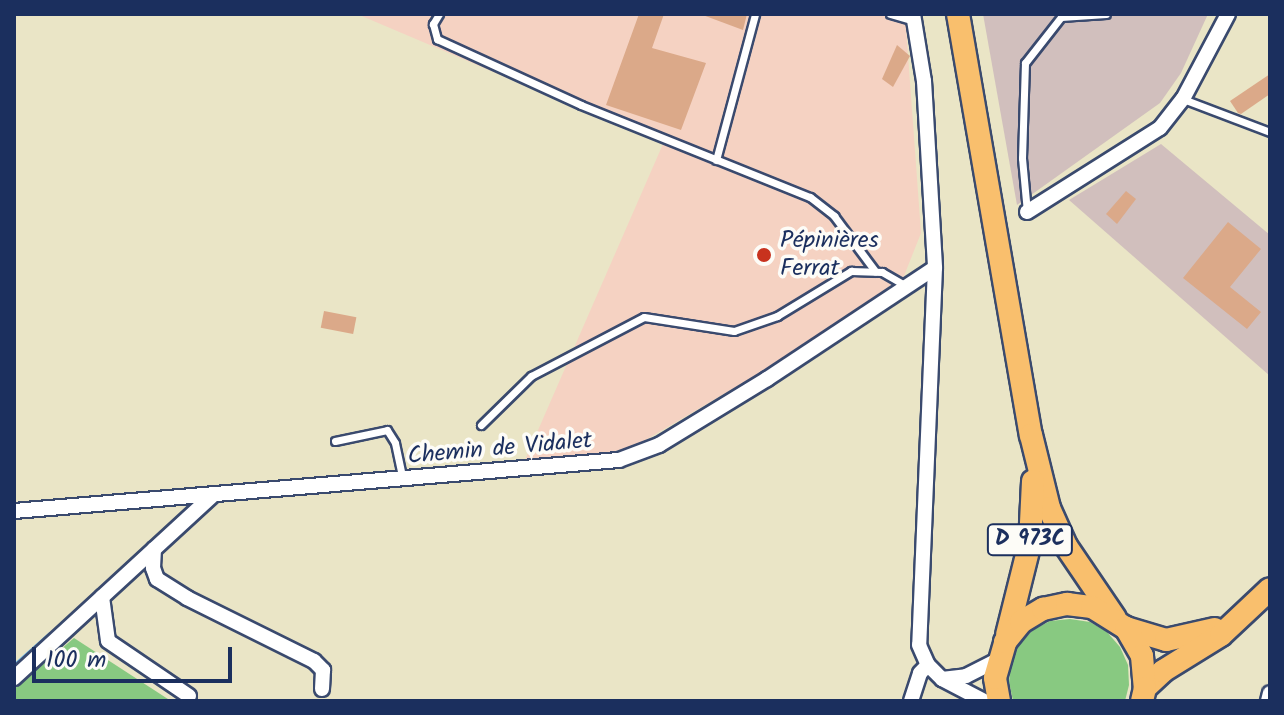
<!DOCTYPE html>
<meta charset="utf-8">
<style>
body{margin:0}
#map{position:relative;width:1284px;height:715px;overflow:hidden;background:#eae5c6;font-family:Kalam,sans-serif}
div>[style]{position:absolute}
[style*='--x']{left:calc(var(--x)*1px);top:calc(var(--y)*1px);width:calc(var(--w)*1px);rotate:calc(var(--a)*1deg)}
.built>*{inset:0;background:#f5d2c2}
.industrial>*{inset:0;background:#d1bfbd}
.green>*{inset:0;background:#88c981}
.stream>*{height:4px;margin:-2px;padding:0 2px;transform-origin:2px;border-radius:2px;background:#71b9e9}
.building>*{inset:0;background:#dba989;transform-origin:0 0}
.roads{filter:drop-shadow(2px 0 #3a4a6e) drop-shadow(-2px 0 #3a4a6e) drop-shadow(0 2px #3a4a6e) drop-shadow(0 -2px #3a4a6e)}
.service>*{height:7px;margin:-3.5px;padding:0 3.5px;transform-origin:3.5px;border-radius:3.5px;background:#fff}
.minor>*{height:14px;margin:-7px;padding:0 7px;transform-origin:7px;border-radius:7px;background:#fff}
.primary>*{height:22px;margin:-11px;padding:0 11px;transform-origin:11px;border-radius:11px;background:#f9bf6d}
.dots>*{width:22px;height:22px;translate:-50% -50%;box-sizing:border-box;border:4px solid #fdfcf7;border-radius:50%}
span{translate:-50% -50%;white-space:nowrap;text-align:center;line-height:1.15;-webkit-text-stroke:7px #fdfcf7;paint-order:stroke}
.shield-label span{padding:2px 6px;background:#fdfcf7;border:2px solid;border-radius:6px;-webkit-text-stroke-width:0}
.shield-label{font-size:22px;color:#1b2f5e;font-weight:700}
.poi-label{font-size:24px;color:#1b2f5e}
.left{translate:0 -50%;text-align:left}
.street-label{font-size:24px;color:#1b2f5e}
.frame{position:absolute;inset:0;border:16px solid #1b2f5e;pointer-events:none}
.scale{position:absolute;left:32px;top:647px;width:200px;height:36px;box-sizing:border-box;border:4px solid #1b2f5e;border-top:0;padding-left:10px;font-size:24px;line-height:28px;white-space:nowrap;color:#1b2f5e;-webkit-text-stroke:6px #fdfcf7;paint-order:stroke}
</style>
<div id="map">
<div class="built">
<div style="clip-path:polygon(357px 14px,905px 14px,921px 233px,904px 276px,800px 349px,637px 445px,604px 454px,525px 460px,663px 144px)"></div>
</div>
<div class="industrial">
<div style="clip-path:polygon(983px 14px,1208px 14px,1181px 73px,1160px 103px,1017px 205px)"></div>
<div style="clip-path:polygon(1161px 144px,1270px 235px,1270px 376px,1069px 200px)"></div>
</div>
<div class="green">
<div style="clip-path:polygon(1070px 619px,1090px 622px,1107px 632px,1120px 647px,1128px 665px,1129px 685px,1125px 701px,1013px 701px,1009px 682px,1011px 663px,1019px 645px,1033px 630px,1050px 621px)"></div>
<div style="clip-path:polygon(74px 638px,171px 701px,14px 701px,14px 689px)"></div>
</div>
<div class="stream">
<div style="--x:14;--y:666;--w:48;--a:-41.6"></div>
</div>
<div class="building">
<div style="clip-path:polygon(639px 14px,664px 14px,652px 48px,706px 63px,681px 130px,606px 105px)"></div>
<div style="clip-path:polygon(700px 14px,747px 14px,743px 30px)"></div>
<div style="clip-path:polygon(897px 45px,910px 56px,893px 87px,882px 79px)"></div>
<div style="clip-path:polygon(1270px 74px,1270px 94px,1241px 114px,1238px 113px,1230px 101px)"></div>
<div style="clip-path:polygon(1126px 191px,1136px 199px,1117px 224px,1106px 214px)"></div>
<div style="clip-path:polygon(1228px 222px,1261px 249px,1230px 287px,1261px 312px,1247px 329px,1183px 278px)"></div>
<div style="left:324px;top:311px;width:33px;height:17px;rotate:11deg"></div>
</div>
<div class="roads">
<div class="service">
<div style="--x:439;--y:14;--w:12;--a:121"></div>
<div style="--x:433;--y:24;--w:16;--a:75"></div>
<div style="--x:437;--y:39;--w:158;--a:24.6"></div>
<div style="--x:581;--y:105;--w:247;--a:21.9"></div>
<div style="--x:810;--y:197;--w:31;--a:38"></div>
<div style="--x:834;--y:216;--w:69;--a:53.3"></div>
<div style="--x:890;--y:14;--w:25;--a:16"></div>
<div style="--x:1183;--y:99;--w:93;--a:20.8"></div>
<div style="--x:716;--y:160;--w:151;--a:-75"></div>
<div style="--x:1027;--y:212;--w:54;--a:-95.3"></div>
<div style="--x:1022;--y:158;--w:95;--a:-88.2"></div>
<div style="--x:1025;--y:63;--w:58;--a:-52"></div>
<div style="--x:1061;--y:17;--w:45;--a:-3.8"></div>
<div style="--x:481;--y:425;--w:70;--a:-44.4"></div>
<div style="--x:531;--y:376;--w:127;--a:-27.6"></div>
<div style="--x:644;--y:317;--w:91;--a:8.8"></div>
<div style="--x:734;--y:331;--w:46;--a:-19.2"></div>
<div style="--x:777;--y:316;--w:87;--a:-31.3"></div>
<div style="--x:851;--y:271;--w:31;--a:2"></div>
<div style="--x:882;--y:272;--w:28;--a:30"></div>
<div style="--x:335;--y:441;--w:53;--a:-11.9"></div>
<div style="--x:387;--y:430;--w:15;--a:58"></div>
<div style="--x:395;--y:443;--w:35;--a:78"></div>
</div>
<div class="minor">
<div style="--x:913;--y:14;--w:68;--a:80.7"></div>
<div style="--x:924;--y:81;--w:187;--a:86.6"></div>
<div style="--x:935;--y:268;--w:377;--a:92.4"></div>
<div style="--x:919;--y:645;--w:22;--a:66"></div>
<div style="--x:928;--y:665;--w:20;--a:45"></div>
<div style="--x:942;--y:679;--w:47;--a:27.6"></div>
<div style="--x:1027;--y:212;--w:157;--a:-32.3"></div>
<div style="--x:1160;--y:128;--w:37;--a:-52"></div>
<div style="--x:1183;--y:99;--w:96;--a:-62.1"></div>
<div style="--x:14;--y:511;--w:607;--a:-4.82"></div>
<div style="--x:619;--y:460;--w:43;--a:-20.6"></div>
<div style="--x:659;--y:445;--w:127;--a:-31.4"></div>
<div style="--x:767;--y:379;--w:201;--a:-33.5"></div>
<div style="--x:154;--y:549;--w:19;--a:93"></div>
<div style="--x:153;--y:568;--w:12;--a:70"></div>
<div style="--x:157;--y:579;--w:36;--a:32"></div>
<div style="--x:187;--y:598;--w:142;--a:26.4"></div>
<div style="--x:314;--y:661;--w:13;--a:45"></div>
<div style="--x:323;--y:670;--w:19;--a:93"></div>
<div style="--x:102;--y:597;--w:44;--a:82.2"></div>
<div style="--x:108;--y:641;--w:98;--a:34.2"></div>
<div style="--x:14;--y:678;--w:270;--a:-42.6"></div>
<div style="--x:942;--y:679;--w:24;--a:-7"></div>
<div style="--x:966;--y:676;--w:36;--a:-27"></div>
<div style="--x:911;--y:701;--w:29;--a:-72"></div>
<div style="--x:920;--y:673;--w:11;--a:-45"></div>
<div style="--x:1268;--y:701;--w:8;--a:-76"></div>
</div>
<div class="primary">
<div style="--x:958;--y:14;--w:427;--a:80.2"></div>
<div style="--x:1031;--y:435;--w:75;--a:76.1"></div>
<div style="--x:1049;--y:508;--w:42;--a:65.9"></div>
<div style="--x:1066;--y:546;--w:87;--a:55.8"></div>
<div style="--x:1126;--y:628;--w:42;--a:16.7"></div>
<div style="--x:1166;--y:640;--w:50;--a:-12.7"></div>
<div style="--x:1007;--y:635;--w:95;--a:-76"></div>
<div style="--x:1030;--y:543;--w:62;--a:-87.2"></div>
<div style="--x:1145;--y:688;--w:25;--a:-43"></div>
<div style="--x:1163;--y:671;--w:68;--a:-31.8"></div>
<div style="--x:1221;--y:635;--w:67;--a:-43.2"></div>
<div style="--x:999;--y:701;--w:23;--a:-100"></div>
<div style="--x:995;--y:678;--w:37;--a:-74"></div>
<div style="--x:1005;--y:642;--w:26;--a:-51"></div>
<div style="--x:1021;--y:622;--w:26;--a:-31"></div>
<div style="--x:1043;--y:609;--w:25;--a:-12"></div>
<div style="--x:1067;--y:604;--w:25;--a:7"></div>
<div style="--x:1092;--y:607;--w:40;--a:32"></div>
<div style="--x:1126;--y:628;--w:32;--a:60"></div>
<div style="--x:1142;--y:656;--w:32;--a:85"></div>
<div style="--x:1145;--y:688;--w:13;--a:103"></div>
</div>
</div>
<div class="dots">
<div style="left:764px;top:255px;background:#c8321e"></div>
</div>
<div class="shield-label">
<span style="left:1030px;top:540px">D 973C</span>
</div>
<div class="poi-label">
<span class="left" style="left:780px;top:255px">Pépinières<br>Ferrat</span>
</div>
<div class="street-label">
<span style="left:500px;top:449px;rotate:-5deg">Chemin de Vidalet</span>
</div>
<div class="frame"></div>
<div class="scale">100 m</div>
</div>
